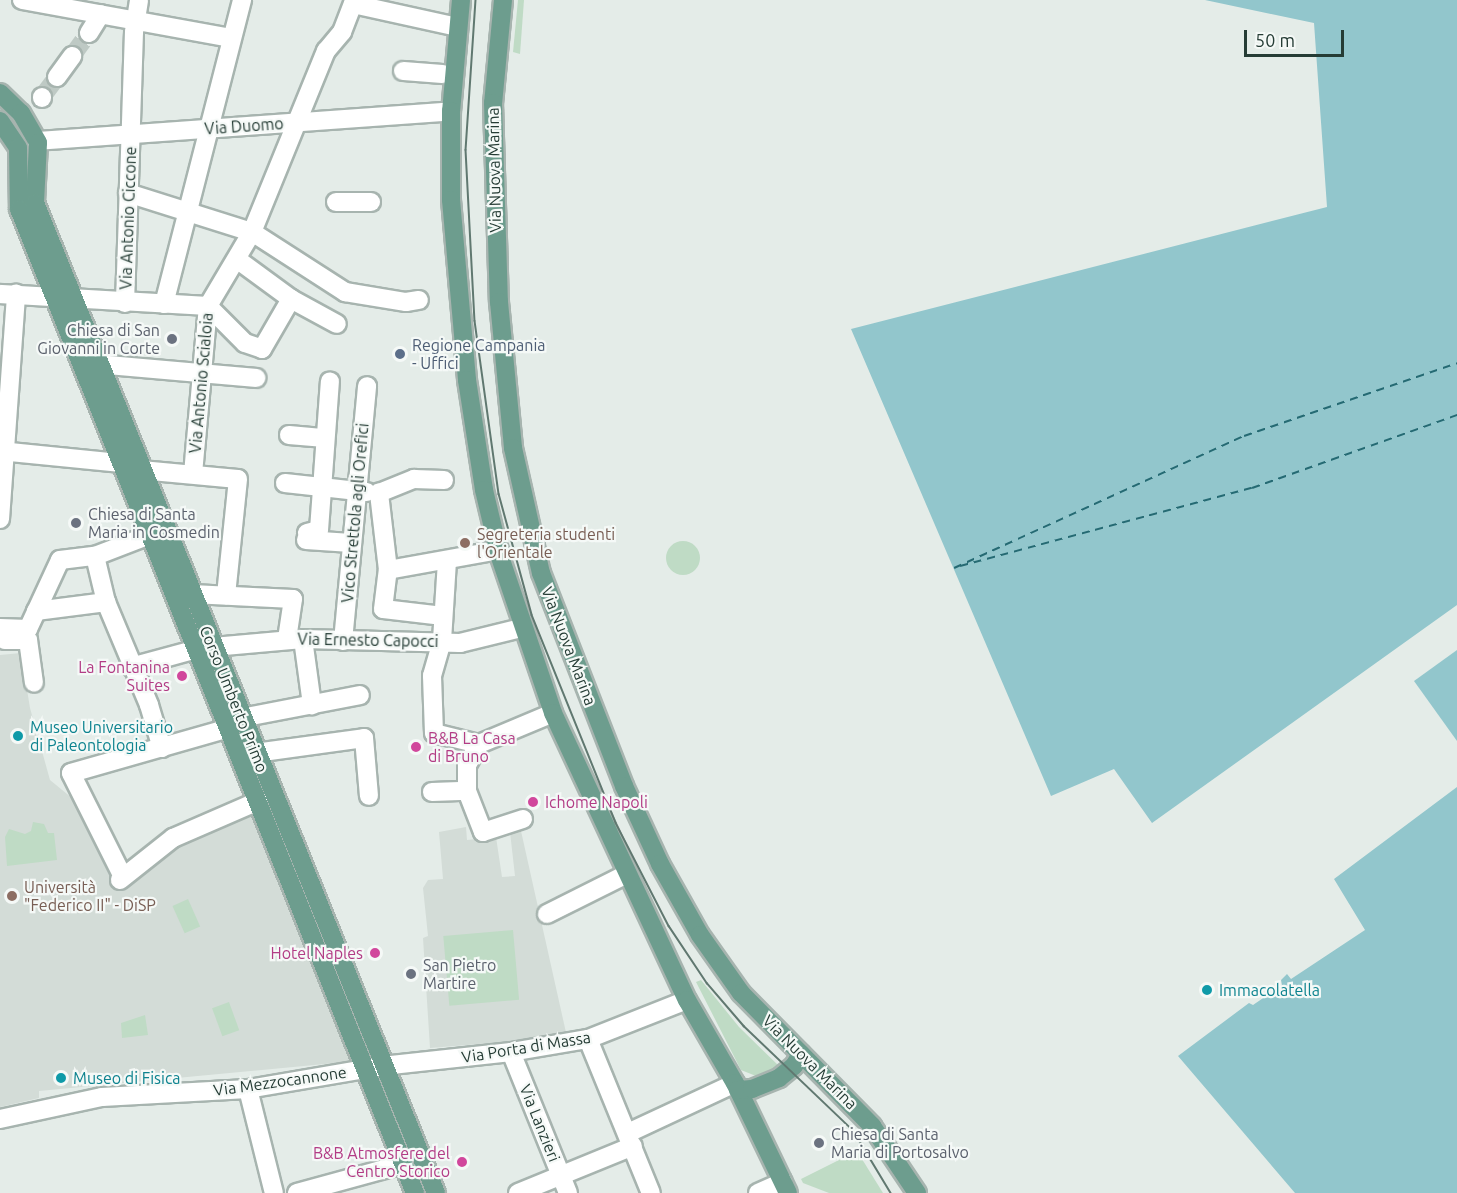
<!DOCTYPE html>
<meta charset="utf-8">
<style>
body{margin:0}
#map{position:relative;width:1457px;height:1193px;overflow:hidden;background:#e4ece8;font-family:Ubuntu,sans-serif}
div>[style]{position:absolute}
[style*='--x']{left:calc(var(--x)*1px);top:calc(var(--y)*1px);width:calc(var(--w)*1px);rotate:calc(var(--a)*1deg)}
.built>*{inset:0;background:#d3dcd7}
.green>*{inset:0;background:#bfdbc5;transform-origin:0 0}
.round{border-radius:50%}
.water>*{inset:0;background:#92c6cc}
.ferry>*{height:1.5px;margin-top:-0.75px;transform-origin:0;background:repeating-linear-gradient(90deg,#256a73 0 8px,transparent 0 14px)}
.minor-tunnel>*{height:18px;margin-top:-9px;transform-origin:0;background:repeating-linear-gradient(90deg,#bec9c4 0 18px,transparent 0 27px)}
.roads{filter:drop-shadow(2px 0 #a7b4af) drop-shadow(-2px 0 #a7b4af) drop-shadow(0 2px #a7b4af) drop-shadow(0 -2px #a7b4af)}
.minor>*{height:18px;margin:-9px;padding:0 9px;transform-origin:9px;border-radius:9px;background:#fff}
.major>*{height:18px;margin:-9px;padding:0 9px;transform-origin:9px;border-radius:9px;background:#6d9d8e}
.tram>*{height:1.5px;margin:-0.75px;padding:0 0.75px;transform-origin:0.75px;border-radius:0.75px;background:#607870}
.dots>*{width:16px;height:16px;translate:-50% -50%;box-sizing:border-box;border:3px solid #f5f9f7;border-radius:50%}
span{translate:-50% -50%;white-space:nowrap;text-align:center;line-height:1.15;-webkit-text-stroke:4.5px #f5f9f7;paint-order:stroke}
.street-label{font-size:16px;color:#253c35}
.worship-label{font-size:16px;color:#5b616d}
.right{translate:-100% -50%;text-align:right}
.left{translate:0 -50%;text-align:left}
.service-label{font-size:16px;color:#4e5e75}
.education-label{font-size:16px;color:#785e54}
.hotel-label{font-size:16px;color:#b23c85}
.culture-label{font-size:16px;color:#0d838f}
.scale{position:absolute;left:1244px;top:30px;width:100px;height:27px;box-sizing:border-box;border:3px solid #253c35;border-top:0;padding-left:8px;font-size:18px;line-height:21px;white-space:nowrap;color:#253c35;-webkit-text-stroke:4px #f5f9f7;paint-order:stroke}
</style>
<div id="map">
<div class="built">
<div style="clip-path:polygon(21px 653px,30px 708px,50px 780px,78px 803px,120px 886px,189px 837px,252px 809px,356px 1061px,39px 1091px,39px 1098px,0 1107px,0 655px)"></div>
<div style="clip-path:polygon(466px 827px,467px 840px,496px 837px,502px 877px,515px 876px,510px 832px,521px 831px,567px 1037px,430px 1048px,423px 938px,428px 936px,423px 888px,428px 880px,443px 879px,439px 832px)"></div>
</div>
<div class="green">
<div style="clip-path:polygon(518px 0,524px 0,520px 54px,513px 52px)"></div>
<div class="round" style="left:666px;top:541px;width:34px;height:34px"></div>
<div style="clip-path:polygon(33px 822px,44px 824px,48px 833px,54px 833px,57px 860px,7px 866px,5px 837px,9px 829px,25px 834px,31px 831px)"></div>
<div style="left:188px;top:899px;width:30px;height:17px;rotate:66deg"></div>
<div style="left:513px;top:930px;width:70px;height:70px;rotate:85deg"></div>
<div style="clip-path:polygon(701px 980px,739px 1027px,779px 1066px,756px 1076px,741px 1070px,696px 982px)"></div>
<div style="left:229px;top:1002px;width:30px;height:18px;rotate:70deg"></div>
<div style="clip-path:polygon(145px 1015px,148px 1035px,122px 1038px,121px 1023px)"></div>
<div style="clip-path:polygon(857px 1151px,883px 1193px,829px 1193px,803px 1183px,801px 1179px)"></div>
</div>
<div class="water">
<div style="clip-path:polygon(1205px 0,1457px 0,1457px 605px,1152px 823px,1114px 769px,1051px 796px,851px 329px,1327px 207px,1314px 23px)"></div>
<div style="clip-path:polygon(1457px 650px,1457px 741px,1414px 681px)"></div>
<div style="clip-path:polygon(1457px 787px,1457px 1193px,1295px 1193px,1178px 1056px,1249px 1003px,1253px 1005px,1282px 985px,1281px 980px,1287px 974px,1291px 979px,1365px 930px,1334px 879px)"></div>
</div>
<div class="ferry">
<div style="--x:960;--y:566;--w:302;--a:-15"></div>
<div style="--x:1252;--y:488;--w:218;--a:-19.6"></div>
<div style="--x:954;--y:568;--w:319;--a:-24.5"></div>
<div style="--x:1244;--y:436;--w:225;--a:-18.9"></div>
</div>
<div class="minor-tunnel">
<div style="--x:72;--y:56;--w:29;--a:-54"></div>
<div style="--x:42;--y:97;--w:25;--a:-53"></div>
</div>
<div class="roads">
<div class="minor">
<div style="--x:22;--y:0;--w:213;--a:10.3"></div>
<div style="--x:353;--y:4;--w:107;--a:12.4"></div>
<div style="--x:89;--y:33;--w:22;--a:-58"></div>
<div style="--x:403;--y:71;--w:40;--a:4.3"></div>
<div style="--x:57;--y:77;--w:26;--a:-54"></div>
<div style="--x:42;--y:98;--w:1;--a:-90"></div>
<div style="--x:37;--y:141;--w:415;--a:-4.1"></div>
<div style="--x:128;--y:193;--w:130;--a:17.5"></div>
<div style="--x:252;--y:232;--w:111;--a:32.8"></div>
<div style="--x:345;--y:292;--w:62;--a:9.3"></div>
<div style="--x:406;--y:302;--w:13;--a:-9"></div>
<div style="--x:336;--y:202;--w:35;--a:0"></div>
<div style="--x:238;--y:260;--w:66;--a:36.3"></div>
<div style="--x:291;--y:299;--w:52;--a:28.5"></div>
<div style="--x:0;--y:294;--w:208;--a:3.3"></div>
<div style="--x:125;--y:303;--w:271;--a:-88.1"></div>
<div style="--x:134;--y:32;--w:32;--a:-81"></div>
<div style="--x:164;--y:304;--w:314;--a:-75.6"></div>
<div style="--x:208;--y:306;--w:52;--a:45"></div>
<div style="--x:245;--y:343;--w:18;--a:19"></div>
<div style="--x:262;--y:349;--w:58;--a:-59.9"></div>
<div style="--x:97;--y:364;--w:160;--a:5"></div>
<div style="--x:289;--y:435;--w:36;--a:5"></div>
<div style="--x:0;--y:451;--w:122;--a:5.7"></div>
<div style="--x:141;--y:470;--w:97;--a:5.3"></div>
<div style="--x:238;--y:479;--w:117;--a:95.9"></div>
<div style="--x:193;--y:474;--w:169;--a:-84.9"></div>
<div style="--x:208;--y:306;--w:86;--a:-59.3"></div>
<div style="--x:252;--y:232;--w:196;--a:-67.8"></div>
<div style="--x:326;--y:51;--w:25;--a:-50"></div>
<div style="--x:342;--y:32;--w:34;--a:-69"></div>
<div style="--x:285;--y:483;--w:82;--a:6.3"></div>
<div style="--x:0;--y:519;--w:226;--a:-85.9"></div>
<div style="--x:307;--y:533;--w:12;--a:-14"></div>
<div style="--x:319;--y:530;--w:149;--a:-85.8"></div>
<div style="--x:306;--y:540;--w:45;--a:3.8"></div>
<div style="--x:95;--y:556;--w:47;--a:76.6"></div>
<div style="--x:106;--y:602;--w:112;--a:67.3"></div>
<div style="--x:149;--y:705;--w:45;--a:73.2"></div>
<div style="--x:447;--y:561;--w:80;--a:93.6"></div>
<div style="--x:442;--y:641;--w:36;--a:106"></div>
<div style="--x:432;--y:676;--w:57;--a:88"></div>
<div style="--x:434;--y:733;--w:46;--a:13.7"></div>
<div style="--x:479;--y:744;--w:80;--a:-22.7"></div>
<div style="--x:388;--y:570;--w:113;--a:-10.2"></div>
<div style="--x:192;--y:594;--w:101;--a:2.8"></div>
<div style="--x:293;--y:599;--w:40;--a:98.5"></div>
<div style="--x:36;--y:611;--w:71;--a:-7.3"></div>
<div style="--x:443;--y:616;--w:60;--a:-173.3"></div>
<div style="--x:383;--y:609;--w:39;--a:-83"></div>
<div style="--x:388;--y:570;--w:78;--a:-96.7"></div>
<div style="--x:379;--y:493;--w:38;--a:-22"></div>
<div style="--x:414;--y:479;--w:30;--a:2"></div>
<div style="--x:0;--y:628;--w:28;--a:2"></div>
<div style="--x:28;--y:629;--w:76;--a:-65.1"></div>
<div style="--x:60;--y:560;--w:35;--a:-7"></div>
<div style="--x:95;--y:556;--w:59;--a:-20.9"></div>
<div style="--x:0;--y:636;--w:6;--a:39"></div>
<div style="--x:5;--y:640;--w:23;--a:0"></div>
<div style="--x:28;--y:640;--w:43;--a:82.1"></div>
<div style="--x:303;--y:639;--w:67;--a:82.2"></div>
<div style="--x:343;--y:641;--w:256;--a:-84.6"></div>
<div style="--x:213;--y:647;--w:90;--a:-5.1"></div>
<div style="--x:303;--y:639;--w:157;--a:1.5"></div>
<div style="--x:460;--y:643;--w:63;--a:-13.8"></div>
<div style="--x:131;--y:667;--w:68;--a:-15.3"></div>
<div style="--x:241;--y:718;--w:121;--a:-10.9"></div>
<div style="--x:255;--y:753;--w:110;--a:-7.8"></div>
<div style="--x:364;--y:738;--w:58;--a:85.1"></div>
<div style="--x:467;--y:791;--w:26;--a:-90"></div>
<div style="--x:467;--y:765;--w:24;--a:-60"></div>
<div style="--x:432;--y:792;--w:35;--a:-2"></div>
<div style="--x:467;--y:791;--w:44;--a:68.7"></div>
<div style="--x:483;--y:832;--w:42;--a:-18"></div>
<div style="--x:123;--y:877;--w:116;--a:-116.6"></div>
<div style="--x:71;--y:773;--w:164;--a:-15.9"></div>
<div style="--x:120;--y:880;--w:68;--a:-38.4"></div>
<div style="--x:173;--y:838;--w:93;--a:-23.5"></div>
<div style="--x:547;--y:914;--w:89;--a:-26.6"></div>
<div style="--x:588;--y:1039;--w:166;--a:67.8"></div>
<div style="--x:511;--y:1052;--w:152;--a:68"></div>
<div style="--x:248;--y:1089;--w:107;--a:76"></div>
<div style="--x:0;--y:1119;--w:104;--a:-12.2"></div>
<div style="--x:102;--y:1097;--w:146;--a:-3.1"></div>
<div style="--x:248;--y:1089;--w:136;--a:-9.7"></div>
<div style="--x:382;--y:1066;--w:130;--a:-6.2"></div>
<div style="--x:511;--y:1052;--w:78;--a:-9.6"></div>
<div style="--x:588;--y:1039;--w:106;--a:-21.5"></div>
<div style="--x:628;--y:1133;--w:118;--a:-25"></div>
<div style="--x:297;--y:1193;--w:110;--a:-15.3"></div>
<div style="--x:518;--y:1193;--w:124;--a:-22.2"></div>
<div style="--x:758;--y:1193;--w:27;--a:-24"></div>
</div>
<div class="major">
<div style="--x:461;--y:0;--w:111;--a:95.1"></div>
<div style="--x:451;--y:111;--w:89;--a:90"></div>
<div style="--x:451;--y:200;--w:181;--a:84.9"></div>
<div style="--x:467;--y:380;--w:111;--a:81.2"></div>
<div style="--x:484;--y:490;--w:69;--a:76.6"></div>
<div style="--x:500;--y:557;--w:165;--a:71.2"></div>
<div style="--x:553;--y:713;--w:317;--a:65"></div>
<div style="--x:687;--y:1000;--w:96;--a:60"></div>
<div style="--x:735;--y:1083;--w:122;--a:64.3"></div>
<div style="--x:503;--y:0;--w:103;--a:95.5"></div>
<div style="--x:493;--y:103;--w:199;--a:88.3"></div>
<div style="--x:499;--y:302;--w:147;--a:84.5"></div>
<div style="--x:513;--y:448;--w:128;--a:77.4"></div>
<div style="--x:541;--y:573;--w:229;--a:68.7"></div>
<div style="--x:624;--y:786;--w:86;--a:65.2"></div>
<div style="--x:660;--y:864;--w:81;--a:60.6"></div>
<div style="--x:700;--y:935;--w:71;--a:54.7"></div>
<div style="--x:741;--y:993;--w:187;--a:45.4"></div>
<div style="--x:872;--y:1126;--w:81;--a:56.1"></div>
<div style="--x:0;--y:93;--w:29;--a:44"></div>
<div style="--x:21;--y:113;--w:34;--a:60"></div>
<div style="--x:38;--y:143;--w:60;--a:92.9"></div>
<div style="--x:35;--y:203;--w:1068;--a:67.95"></div>
<div style="--x:0;--y:121;--w:32;--a:56"></div>
<div style="--x:18;--y:148;--w:61;--a:89.1"></div>
<div style="--x:19;--y:209;--w:1061;--a:68.08"></div>
<div style="--x:738;--y:1090;--w:14;--a:-4"></div>
<div style="--x:752;--y:1089;--w:29;--a:-22"></div>
<div style="--x:779;--y:1078;--w:19;--a:-39"></div>
<div style="--x:794;--y:1066;--w:14;--a:-60"></div>
</div>
</div>
<div class="tram">
<div style="--x:476;--y:0;--w:150;--a:93.8"></div>
<div style="--x:466;--y:150;--w:171;--a:87"></div>
<div style="--x:475;--y:321;--w:175;--a:82.1"></div>
<div style="--x:499;--y:494;--w:125;--a:74.7"></div>
<div style="--x:532;--y:615;--w:224;--a:68"></div>
<div style="--x:616;--y:823;--w:116;--a:62.8"></div>
<div style="--x:669;--y:926;--w:69;--a:56.3"></div>
<div style="--x:707;--y:983;--w:57;--a:49.3"></div>
<div style="--x:744;--y:1026;--w:151;--a:43.7"></div>
<div style="--x:853;--y:1130;--w:74;--a:58.9"></div>
</div>
<div class="dots">
<div style="left:172px;top:339px;background:#6b7280"></div>
<div style="left:400px;top:354px;background:#5c6f8a"></div>
<div style="left:76px;top:523px;background:#6b7280"></div>
<div style="left:465px;top:543px;background:#8d6e63"></div>
<div style="left:182px;top:676px;background:#d1479c"></div>
<div style="left:18px;top:736px;background:#0f9aa8"></div>
<div style="left:416px;top:747px;background:#d1479c"></div>
<div style="left:533px;top:802px;background:#d1479c"></div>
<div style="left:12px;top:896px;background:#8d6e63"></div>
<div style="left:375px;top:953px;background:#d1479c"></div>
<div style="left:411px;top:974px;background:#6b7280"></div>
<div style="left:1207px;top:990px;background:#0f9aa8"></div>
<div style="left:61px;top:1078px;background:#0f9aa8"></div>
<div style="left:819px;top:1143px;background:#6b7280"></div>
<div style="left:462px;top:1162px;background:#d1479c"></div>
</div>
<div class="street-label">
<span style="left:244px;top:126px;rotate:-4deg">Via Duomo</span>
<span style="left:494px;top:170px;rotate:-91deg">Via Nuova Marina</span>
<span style="left:128px;top:218px;rotate:-88deg">Via Antonio Ciccone</span>
<span style="left:201px;top:383px;rotate:-85deg">Via Antonio Scialoia</span>
<span style="left:355px;top:513px;rotate:-85deg">Vico Strettola agli Orefici</span>
<span style="left:368px;top:640px;rotate:1deg">Via Ernesto Capocci</span>
<span style="left:569px;top:646px;rotate:69deg">Via Nuova Marina</span>
<span style="left:234px;top:699px;rotate:68deg">Corso Umberto Primo</span>
<span style="left:526px;top:1047px;rotate:-9deg">Via Porta di Massa</span>
<span style="left:810px;top:1062px;rotate:45deg">Via Nuova Marina</span>
<span style="left:280px;top:1081px;rotate:-8deg">Via Mezzocannone</span>
<span style="left:540px;top:1123px;rotate:68deg">Via Lanzieri</span>
</div>
<div class="worship-label">
<span class="right" style="left:160px;top:339px">Chiesa di San<br>Giovanni in Corte</span>
<span class="left" style="left:88px;top:523px">Chiesa di Santa<br>Maria in Cosmedin</span>
<span class="left" style="left:423px;top:974px">San Pietro<br>Martire</span>
<span class="left" style="left:831px;top:1143px">Chiesa di Santa<br>Maria di Portosalvo</span>
</div>
<div class="service-label">
<span class="left" style="left:412px;top:354px">Regione Campania<br>- Uffici</span>
</div>
<div class="education-label">
<span class="left" style="left:477px;top:543px">Segreteria studenti<br>l'Orientale</span>
<span class="left" style="left:24px;top:896px">Università<br>"Federico II" - DiSP</span>
</div>
<div class="hotel-label">
<span class="right" style="left:170px;top:676px">La Fontanina<br>Suites</span>
<span class="left" style="left:428px;top:747px">B&amp;B La Casa<br>di Bruno</span>
<span class="left" style="left:545px;top:802px">Ichome Napoli</span>
<span class="right" style="left:363px;top:953px">Hotel Naples</span>
<span class="right" style="left:450px;top:1162px">B&amp;B Atmosfere del<br>Centro Storico</span>
</div>
<div class="culture-label">
<span class="left" style="left:30px;top:736px">Museo Universitario<br>di Paleontologia</span>
<span class="left" style="left:1219px;top:990px">Immacolatella</span>
<span class="left" style="left:73px;top:1078px">Museo di Fisica</span>
</div>
<div class="scale">50 m</div>
</div>
